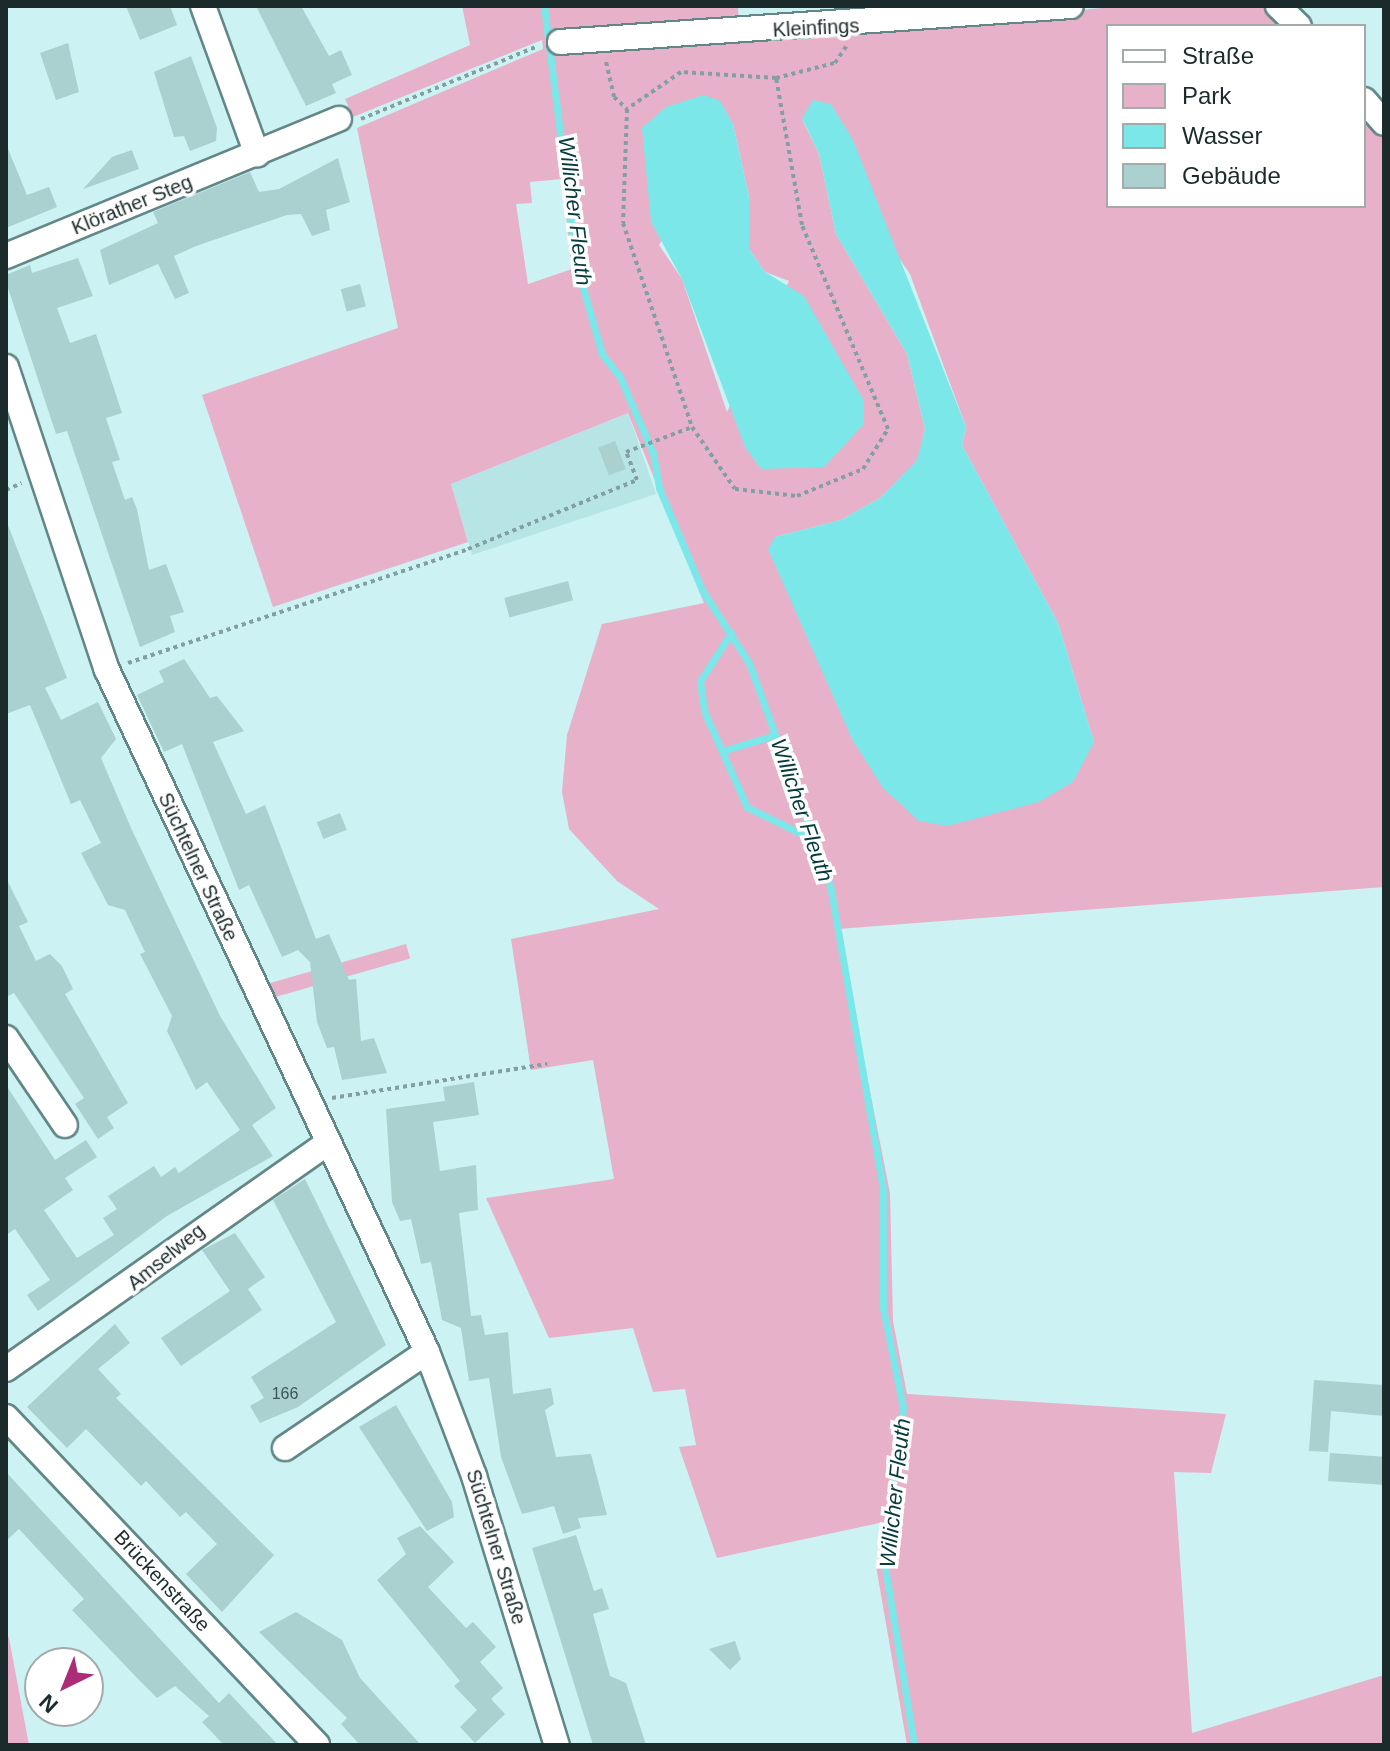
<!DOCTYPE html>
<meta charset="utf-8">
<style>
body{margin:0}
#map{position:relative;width:1390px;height:1751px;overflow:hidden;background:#ccf2f3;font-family:Arial,sans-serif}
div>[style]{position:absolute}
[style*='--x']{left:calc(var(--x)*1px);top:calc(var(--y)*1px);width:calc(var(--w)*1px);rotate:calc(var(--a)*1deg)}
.built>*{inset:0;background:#b7e5e5}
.green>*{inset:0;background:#e8b1ca;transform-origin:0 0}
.water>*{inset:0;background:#7be7e9}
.stream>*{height:7px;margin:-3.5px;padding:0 3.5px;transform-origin:3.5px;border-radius:3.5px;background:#7be7e9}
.building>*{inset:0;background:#aad0d0;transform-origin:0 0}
.path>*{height:4px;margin-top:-2px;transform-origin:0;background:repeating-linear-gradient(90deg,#839fa0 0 4px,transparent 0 8px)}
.roads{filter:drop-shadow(2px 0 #638787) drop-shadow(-2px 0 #638787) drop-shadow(0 2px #638787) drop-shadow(0 -2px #638787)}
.street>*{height:24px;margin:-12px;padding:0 12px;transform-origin:12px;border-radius:12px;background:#fff}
span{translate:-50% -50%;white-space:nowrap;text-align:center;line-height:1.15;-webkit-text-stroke:7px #fff;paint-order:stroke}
.number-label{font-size:16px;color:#3f5454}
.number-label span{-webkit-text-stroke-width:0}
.street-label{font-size:20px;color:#1b2a2a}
.water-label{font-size:22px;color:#073c3e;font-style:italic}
.frame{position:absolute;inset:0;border:8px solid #1b2a2a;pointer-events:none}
.legend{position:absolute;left:1106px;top:24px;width:260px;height:184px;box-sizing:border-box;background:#fff;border:2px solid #a4aaaa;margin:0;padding:10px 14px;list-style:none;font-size:24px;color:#1b2a2a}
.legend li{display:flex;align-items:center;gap:16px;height:40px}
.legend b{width:40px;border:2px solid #a4aaaa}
.north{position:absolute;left:24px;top:1647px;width:80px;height:80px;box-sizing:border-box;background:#fff;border:2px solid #a4aaaa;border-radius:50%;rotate:223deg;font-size:22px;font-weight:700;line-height:32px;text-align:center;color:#1b2a2a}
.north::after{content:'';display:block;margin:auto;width:28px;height:36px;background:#ad2c77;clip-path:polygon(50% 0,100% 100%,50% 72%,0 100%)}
</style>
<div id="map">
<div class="built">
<div style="clip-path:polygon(628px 413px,656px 494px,472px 555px,451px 484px)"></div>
</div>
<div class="green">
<div style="clip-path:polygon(evenodd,462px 6px,738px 6px,739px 30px,884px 30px,1121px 6px,1269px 6px,1290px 26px,1108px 26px,1108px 206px,1364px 206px,1364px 112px,1384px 135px,1384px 887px,838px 929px,890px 1193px,893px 1321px,907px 1394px,1226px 1414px,1211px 1473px,1174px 1472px,1192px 1733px,1384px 1675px,1384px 1745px,907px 1745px,876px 1566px,884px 1522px,717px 1558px,679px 1447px,696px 1445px,685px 1389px,653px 1392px,633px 1328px,549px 1338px,486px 1198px,614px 1179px,593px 1060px,531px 1070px,511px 939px,659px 909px,617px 881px,569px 829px,562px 792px,567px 735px,602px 624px,704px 603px,628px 413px,451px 484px,468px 542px,273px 607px,202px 395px,398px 328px,357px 128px,543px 49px,542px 40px,353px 117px,345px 99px,470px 45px,462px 6px,802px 119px,910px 274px,966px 427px,962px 445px,1058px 623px,1094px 742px,852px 739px,775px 537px,841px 520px,880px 498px,918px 460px,925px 429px,907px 354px,836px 234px,819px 154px,802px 119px,462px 6px,733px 124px,749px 197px,749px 249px,765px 272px,789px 281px,727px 412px,682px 279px,659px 245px,733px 124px,462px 6px,562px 179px,572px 269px,528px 284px,516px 204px,532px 203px,530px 182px,562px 179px)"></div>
<div style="left:406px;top:944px;width:15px;height:143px;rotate:74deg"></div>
<div style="clip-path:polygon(6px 1634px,9px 1638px,29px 1745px,6px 1745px)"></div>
</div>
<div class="water">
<div style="clip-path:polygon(704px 95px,720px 101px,733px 124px,749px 197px,749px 249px,765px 272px,804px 296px,864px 401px,864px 424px,824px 467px,761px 469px,745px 447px,682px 279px,651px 222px,642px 128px,666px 107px)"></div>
<div style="clip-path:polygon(813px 100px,831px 104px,853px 140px,966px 427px,962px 445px,1058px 623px,1094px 742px,1073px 782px,1039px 802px,947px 826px,919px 821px,883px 788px,852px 739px,768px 549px,775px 537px,841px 520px,880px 498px,917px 460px,925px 429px,907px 354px,836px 234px,819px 154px,802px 118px)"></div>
</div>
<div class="stream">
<div style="--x:544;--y:6;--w:263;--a:82.8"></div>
<div style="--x:577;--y:267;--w:91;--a:74"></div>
<div style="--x:602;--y:354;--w:29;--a:52"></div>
<div style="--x:620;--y:377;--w:83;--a:66.5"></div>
<div style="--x:653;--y:453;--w:36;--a:80"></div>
<div style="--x:659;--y:488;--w:111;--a:67.1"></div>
<div style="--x:702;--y:590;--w:87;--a:57.2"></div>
<div style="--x:749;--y:663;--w:236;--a:70"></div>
<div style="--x:830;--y:885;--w:308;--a:80.1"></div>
<div style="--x:883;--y:1188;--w:120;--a:90"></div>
<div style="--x:883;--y:1308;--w:101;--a:78.6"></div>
<div style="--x:903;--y:1407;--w:155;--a:97"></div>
<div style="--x:884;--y:1561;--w:186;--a:80.7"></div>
<div style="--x:731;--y:633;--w:57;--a:122.9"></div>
<div style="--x:700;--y:681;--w:30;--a:82"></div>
<div style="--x:704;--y:711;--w:105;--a:65.9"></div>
<div style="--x:747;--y:807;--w:72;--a:26.2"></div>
<div style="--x:722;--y:751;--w:55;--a:-16.8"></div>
</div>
<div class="building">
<div style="clip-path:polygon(126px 6px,170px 6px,177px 25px,140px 40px)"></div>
<div style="clip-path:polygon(256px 6px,301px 6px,329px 56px,341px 50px,352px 75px,332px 84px,336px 93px,306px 106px)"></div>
<div style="clip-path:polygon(68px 43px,79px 92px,56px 100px,40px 53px)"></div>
<div style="clip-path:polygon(191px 56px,217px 128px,216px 141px,190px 151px,184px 136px,174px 137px,154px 72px)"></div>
<div style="clip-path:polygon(6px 144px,27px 195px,49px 187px,57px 207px,6px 228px)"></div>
<div style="clip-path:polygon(132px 150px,139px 169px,83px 189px,112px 157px)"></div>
<div style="clip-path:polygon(338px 158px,350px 202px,326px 210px,330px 230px,312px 236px,301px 214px,287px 215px,196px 246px,174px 256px,189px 293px,175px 299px,158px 264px,109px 285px,100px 250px,158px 223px,153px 212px,250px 172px,259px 192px,279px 189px)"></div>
<div style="clip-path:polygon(78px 258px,93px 296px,57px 308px,70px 343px,96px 334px,122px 413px,106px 418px,120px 460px,112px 462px,125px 500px,132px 497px,137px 509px,149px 570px,166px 564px,184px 612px,170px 616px,175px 632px,140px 647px,67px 431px,56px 434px,6px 282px,6px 275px,30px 265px,32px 273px)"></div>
<div style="left:360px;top:284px;width:23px;height:20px;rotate:75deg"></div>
<div style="left:615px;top:441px;width:30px;height:18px;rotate:69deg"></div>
<div style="clip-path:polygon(6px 520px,67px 678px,45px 688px,61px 720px,98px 702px,116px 739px,101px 758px,131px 828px,220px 1016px,276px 1108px,252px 1125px,273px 1156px,167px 1216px,38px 1311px,27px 1295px,50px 1280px,15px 1229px,6px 1235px,6px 1085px,55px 1160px,86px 1140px,97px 1157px,65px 1178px,73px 1190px,44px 1210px,77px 1258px,114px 1235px,103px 1218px,117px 1209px,108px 1196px,154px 1166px,161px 1177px,175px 1167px,179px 1173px,240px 1130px,207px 1082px,196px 1090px,167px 1031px,172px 1016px,140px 954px,145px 952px,125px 910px,108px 905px,81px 853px,101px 843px,80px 800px,71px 804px,30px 705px,6px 714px)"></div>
<div style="left:568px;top:581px;width:20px;height:66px;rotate:75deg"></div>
<div style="clip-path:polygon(184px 659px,210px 698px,217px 696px,244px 731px,213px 742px,246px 814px,265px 805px,316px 939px,329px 934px,349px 980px,356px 979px,361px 1041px,374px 1038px,387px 1073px,342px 1080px,334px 1047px,327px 1048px,317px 1022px,310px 962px,298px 950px,282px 957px,249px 885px,239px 890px,182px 744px,164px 752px,137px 695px,164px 682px,159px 671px)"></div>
<div style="left:340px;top:813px;width:18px;height:25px;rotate:68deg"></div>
<div style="clip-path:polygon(6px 878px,28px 922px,19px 926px,36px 961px,50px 954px,62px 966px,73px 989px,65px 994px,128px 1103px,107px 1117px,114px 1128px,98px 1139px,75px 1104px,84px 1098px,14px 993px,6px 997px)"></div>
<div style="clip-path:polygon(474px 1082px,479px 1115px,433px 1122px,440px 1171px,476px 1165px,478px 1210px,459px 1213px,471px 1316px,481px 1315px,485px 1335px,508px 1332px,513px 1394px,551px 1388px,554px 1404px,545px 1410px,556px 1457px,591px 1454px,607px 1515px,578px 1518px,581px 1528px,563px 1534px,554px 1506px,522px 1514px,501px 1457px,489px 1378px,469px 1381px,461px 1328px,442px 1320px,431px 1262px,421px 1264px,411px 1219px,400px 1221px,392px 1202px,386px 1109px,445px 1101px,443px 1087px)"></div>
<div style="clip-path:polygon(305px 1179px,386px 1345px,298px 1407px,260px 1423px,250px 1406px,264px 1398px,251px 1377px,336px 1322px,273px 1200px)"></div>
<div style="clip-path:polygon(235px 1233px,265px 1277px,248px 1289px,262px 1310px,181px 1366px,161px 1338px,230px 1291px,202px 1250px)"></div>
<div style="clip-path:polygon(115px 1324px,130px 1343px,98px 1369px,121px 1394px,116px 1398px,274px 1555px,222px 1612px,186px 1574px,217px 1544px,186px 1512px,180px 1517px,146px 1481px,141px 1486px,86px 1429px,67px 1448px,27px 1407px)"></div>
<div style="clip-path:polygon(1314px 1380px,1384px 1385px,1384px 1416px,1331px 1411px,1328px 1452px,1309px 1451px)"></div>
<div style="clip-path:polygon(396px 1405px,452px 1502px,454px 1517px,427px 1531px,359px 1427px)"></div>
<div style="left:1330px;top:1453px;width:54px;height:28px;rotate:4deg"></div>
<div style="clip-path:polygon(6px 1472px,219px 1703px,229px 1693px,278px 1745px,224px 1745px,202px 1722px,209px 1716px,175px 1686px,157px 1698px,141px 1682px,72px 1610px,84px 1599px,19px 1529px,6px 1541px)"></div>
<div style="clip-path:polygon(420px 1526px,454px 1562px,428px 1587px,466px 1628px,473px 1622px,496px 1647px,480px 1662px,503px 1688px,491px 1699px,505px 1714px,475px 1743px,460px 1727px,477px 1710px,454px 1686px,460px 1681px,377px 1580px,406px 1554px,397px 1538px)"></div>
<div style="clip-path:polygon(576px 1535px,594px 1591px,602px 1588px,609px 1609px,593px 1614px,610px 1676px,626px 1683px,646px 1745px,593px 1745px,532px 1548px)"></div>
<div style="clip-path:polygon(296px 1612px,342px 1640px,360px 1678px,421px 1745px,360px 1745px,341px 1724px,347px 1718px,259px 1632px)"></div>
<div style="clip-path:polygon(735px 1641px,741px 1659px,730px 1670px,709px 1649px)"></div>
</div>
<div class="path">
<div style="--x:606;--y:62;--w:36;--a:77"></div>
<div style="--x:614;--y:97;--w:18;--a:43"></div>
<div style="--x:776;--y:78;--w:61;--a:-14.3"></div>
<div style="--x:835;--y:63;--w:23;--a:-56"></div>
<div style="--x:361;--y:119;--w:191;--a:-22.4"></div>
<div style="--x:6;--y:490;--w:17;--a:-24"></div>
<div style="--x:128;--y:663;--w:359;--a:-18.5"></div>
<div style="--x:468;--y:549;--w:183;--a:-22.2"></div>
<div style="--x:637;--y:480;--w:30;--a:-111"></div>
<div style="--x:626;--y:452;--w:71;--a:-20.7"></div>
<div style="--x:692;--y:427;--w:75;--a:55.3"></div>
<div style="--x:735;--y:489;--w:62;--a:6.4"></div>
<div style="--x:797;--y:496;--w:71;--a:-22.2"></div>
<div style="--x:863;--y:469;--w:47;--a:-58"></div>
<div style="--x:888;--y:429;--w:221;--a:-112.9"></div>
<div style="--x:802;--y:225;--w:149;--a:-100"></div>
<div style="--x:776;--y:78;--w:95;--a:-176.4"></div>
<div style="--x:681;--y:72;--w:65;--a:145.6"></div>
<div style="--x:627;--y:109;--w:114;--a:92"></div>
<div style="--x:623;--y:223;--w:215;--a:71.3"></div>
<div style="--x:332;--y:1098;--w:218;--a:-9"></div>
</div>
<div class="roads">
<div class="street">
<div style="--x:203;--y:6;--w:158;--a:70"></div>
<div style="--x:1278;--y:6;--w:29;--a:44"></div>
<div style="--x:560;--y:42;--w:512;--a:-4.03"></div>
<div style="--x:1364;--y:100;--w:30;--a:49"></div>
<div style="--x:6;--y:256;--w:360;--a:-22.4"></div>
<div style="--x:6;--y:367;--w:319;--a:71.6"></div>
<div style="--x:107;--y:670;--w:753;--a:64.86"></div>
<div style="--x:427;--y:1352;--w:133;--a:69.2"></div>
<div style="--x:474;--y:1476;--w:282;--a:72.9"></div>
<div style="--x:6;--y:1038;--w:105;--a:55.9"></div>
<div style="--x:6;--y:1369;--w:390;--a:-35.1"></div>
<div style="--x:6;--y:1417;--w:452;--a:46.5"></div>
<div style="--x:285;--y:1448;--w:171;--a:-34.1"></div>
</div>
</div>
<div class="number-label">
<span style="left:285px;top:1394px">166</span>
</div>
<div class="street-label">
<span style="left:816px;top:28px;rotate:-3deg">Kleinfings</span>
<span style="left:132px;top:205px;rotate:-22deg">Klörather Steg</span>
<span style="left:198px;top:867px;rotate:65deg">Süchtelner Straße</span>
<span style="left:166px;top:1257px;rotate:-39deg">Amselweg</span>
<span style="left:496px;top:1547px;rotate:73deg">Süchtelner Straße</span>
<span style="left:162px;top:1581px;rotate:47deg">Brückenstraße</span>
</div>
<div class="water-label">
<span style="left:575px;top:211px;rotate:83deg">Willicher Fleuth</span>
<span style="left:802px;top:810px;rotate:71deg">Willicher Fleuth</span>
<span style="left:895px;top:1493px;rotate:-84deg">Willicher Fleuth</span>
</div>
<div class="frame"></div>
<ul class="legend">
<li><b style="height:10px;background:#fff"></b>Straße</li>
<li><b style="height:22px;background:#e8b1ca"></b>Park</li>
<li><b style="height:22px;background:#7be7e9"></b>Wasser</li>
<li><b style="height:22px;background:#aad0d0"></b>Gebäude</li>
</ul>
<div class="north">N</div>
</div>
